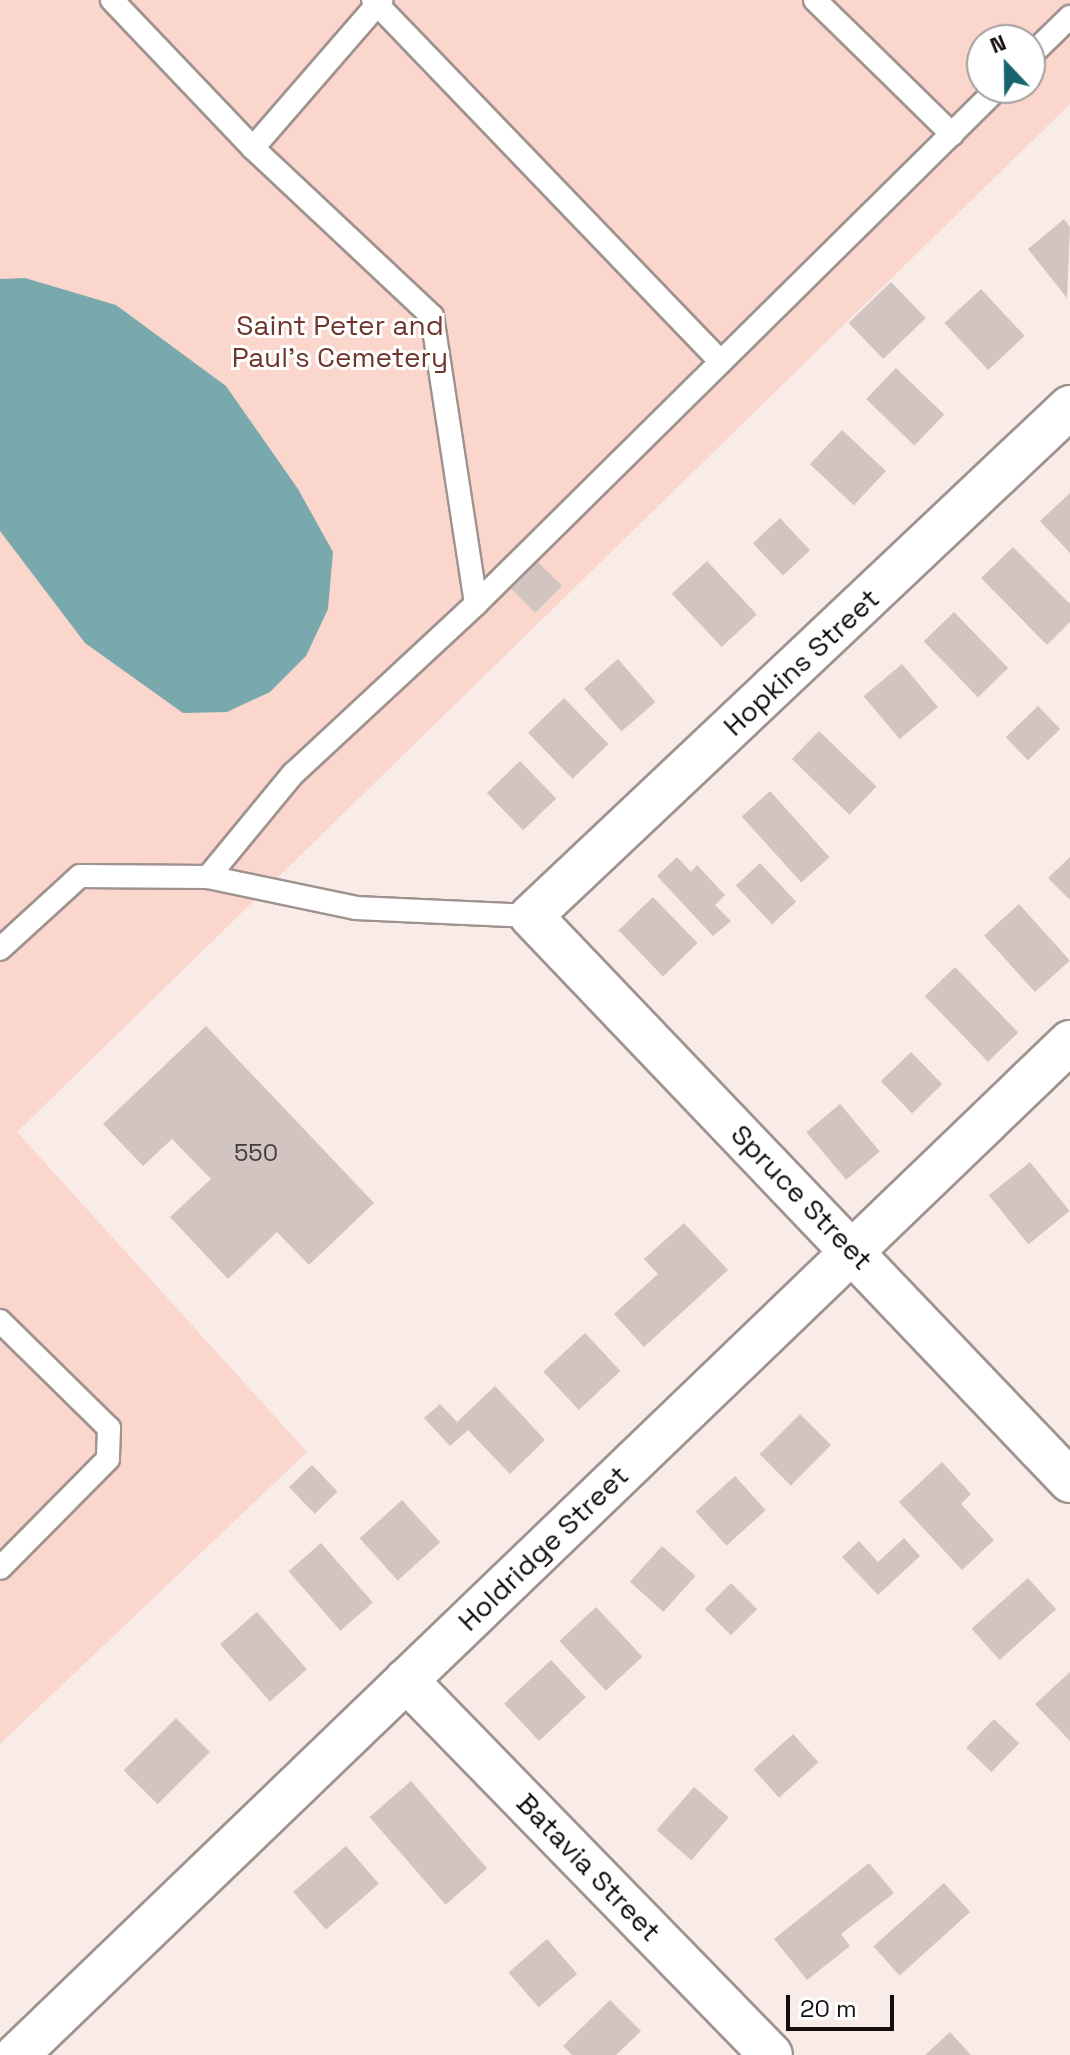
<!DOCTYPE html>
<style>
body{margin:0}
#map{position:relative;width:1070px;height:2055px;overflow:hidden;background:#f9ebe7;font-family:"Space Grotesk",sans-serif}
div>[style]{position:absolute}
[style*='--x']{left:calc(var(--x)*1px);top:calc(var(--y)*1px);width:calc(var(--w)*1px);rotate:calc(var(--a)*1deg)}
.green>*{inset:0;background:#fad6cd}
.water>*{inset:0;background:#7aa9ad}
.building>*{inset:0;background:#d2c4c1;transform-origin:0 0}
.roads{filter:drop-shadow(2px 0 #9f928f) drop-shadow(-2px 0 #9f928f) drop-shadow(0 2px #9f928f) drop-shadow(0 -2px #9f928f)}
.service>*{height:22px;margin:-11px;padding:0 11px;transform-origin:11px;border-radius:11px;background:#fff}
.minor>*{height:42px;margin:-21px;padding:0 21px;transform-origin:21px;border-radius:21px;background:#fff}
span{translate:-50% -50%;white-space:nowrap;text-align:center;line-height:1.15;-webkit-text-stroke:6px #fff;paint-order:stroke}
.number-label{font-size:24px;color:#443c3b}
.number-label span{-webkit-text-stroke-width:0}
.park-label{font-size:28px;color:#6e372c}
.street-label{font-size:28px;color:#140f0e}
.north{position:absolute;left:966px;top:24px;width:80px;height:80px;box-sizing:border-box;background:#fff;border:2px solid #a19f9f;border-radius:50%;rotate:338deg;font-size:22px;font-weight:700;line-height:32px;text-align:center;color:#140f0e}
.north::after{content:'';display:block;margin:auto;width:28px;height:36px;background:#17656b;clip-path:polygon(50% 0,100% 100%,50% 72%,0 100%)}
.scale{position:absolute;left:786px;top:1995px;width:108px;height:36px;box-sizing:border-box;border:4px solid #140f0e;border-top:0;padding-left:10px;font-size:24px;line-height:28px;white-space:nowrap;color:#140f0e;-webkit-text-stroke:6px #fff;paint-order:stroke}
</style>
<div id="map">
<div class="green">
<div style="clip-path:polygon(evenodd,0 0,1070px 0,1070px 104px,17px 1132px,307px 1452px,0 1744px,0 0,982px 40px,1030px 40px,1030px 88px,982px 88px,982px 40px)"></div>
</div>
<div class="water">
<div style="clip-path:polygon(25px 278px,116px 305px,226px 386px,298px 489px,333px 552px,328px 609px,306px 656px,270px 692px,227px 712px,183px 713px,85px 643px,0 531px,0 279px)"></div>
</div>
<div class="building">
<div style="clip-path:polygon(1064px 219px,1070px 227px,1067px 298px,1028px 249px)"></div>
<div style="left:891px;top:282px;width:50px;height:59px;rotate:46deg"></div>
<div style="left:981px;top:289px;width:64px;height:50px;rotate:47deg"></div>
<div style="left:896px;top:368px;width:67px;height:43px;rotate:44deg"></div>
<div style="left:842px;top:430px;width:60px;height:47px;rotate:43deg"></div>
<div style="clip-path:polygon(1070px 493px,1070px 553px,1040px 521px)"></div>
<div style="left:780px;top:518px;width:44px;height:37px;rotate:47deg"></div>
<div style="clip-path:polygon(1013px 547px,1070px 604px,1070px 622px,1047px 645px,981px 578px)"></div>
<div style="left:707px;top:561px;width:73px;height:48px;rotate:47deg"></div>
<div style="left:538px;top:562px;width:34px;height:38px;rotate:45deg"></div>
<div style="left:954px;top:612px;width:78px;height:42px;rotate:46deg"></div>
<div style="left:618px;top:659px;width:57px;height:45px;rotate:49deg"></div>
<div style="left:902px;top:664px;width:56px;height:50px;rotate:50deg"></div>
<div style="left:564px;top:698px;width:64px;height:50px;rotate:46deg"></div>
<div style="left:1038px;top:706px;width:32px;height:45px;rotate:46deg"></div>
<div style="left:819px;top:731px;width:80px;height:39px;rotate:44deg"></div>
<div style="left:520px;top:761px;width:52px;height:46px;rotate:46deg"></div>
<div style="left:770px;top:791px;width:89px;height:38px;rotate:48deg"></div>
<div style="clip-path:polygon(677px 857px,691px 872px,697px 865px,725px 895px,715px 905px,731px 921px,713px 936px,657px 876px)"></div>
<div style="clip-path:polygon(1070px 857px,1070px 900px,1048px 878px)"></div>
<div style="left:760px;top:863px;width:53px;height:33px;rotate:47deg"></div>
<div style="left:653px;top:897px;width:64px;height:48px;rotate:46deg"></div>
<div style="left:1019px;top:904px;width:76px;height:47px;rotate:48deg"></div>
<div style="left:955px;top:967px;width:91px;height:42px;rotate:46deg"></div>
<div style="clip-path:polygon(206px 1026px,374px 1203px,309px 1265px,277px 1232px,228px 1279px,170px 1217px,211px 1179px,172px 1139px,143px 1166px,103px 1124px)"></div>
<div style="left:911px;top:1052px;width:45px;height:42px;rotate:46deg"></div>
<div style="left:840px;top:1104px;width:62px;height:44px;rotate:50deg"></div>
<div style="left:1030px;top:1162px;width:63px;height:53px;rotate:51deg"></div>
<div style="clip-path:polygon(684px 1223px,728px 1270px,644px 1347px,614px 1314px,658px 1274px,644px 1259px)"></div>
<div style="left:585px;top:1333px;width:52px;height:57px;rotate:47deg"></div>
<div style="clip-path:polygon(495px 1386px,545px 1440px,510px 1474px,468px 1430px,450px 1446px,424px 1418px,440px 1404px,457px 1422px)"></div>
<div style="left:800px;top:1414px;width:44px;height:57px;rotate:45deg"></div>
<div style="clip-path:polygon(942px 1462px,971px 1494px,961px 1504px,994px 1540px,962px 1570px,899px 1502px)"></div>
<div style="left:312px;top:1465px;width:37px;height:32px;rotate:46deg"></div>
<div style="left:735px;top:1476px;width:46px;height:53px;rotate:48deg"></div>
<div style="left:402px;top:1500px;width:57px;height:57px;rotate:48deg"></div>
<div style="clip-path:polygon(904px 1538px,920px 1556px,878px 1595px,842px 1557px,859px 1541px,878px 1562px)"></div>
<div style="left:321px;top:1543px;width:79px;height:43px;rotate:49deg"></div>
<div style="left:662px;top:1546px;width:45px;height:48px;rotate:42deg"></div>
<div style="left:1028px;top:1578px;width:42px;height:76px;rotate:48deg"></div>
<div style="left:731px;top:1583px;width:37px;height:37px;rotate:45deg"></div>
<div style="left:596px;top:1607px;width:68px;height:50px;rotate:47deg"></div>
<div style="left:257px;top:1612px;width:76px;height:49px;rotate:49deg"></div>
<div style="left:551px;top:1660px;width:51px;height:64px;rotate:47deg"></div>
<div style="clip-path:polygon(1070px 1672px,1070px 1741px,1035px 1704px)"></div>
<div style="left:176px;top:1718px;width:48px;height:74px;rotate:45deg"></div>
<div style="left:994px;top:1719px;width:35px;height:40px;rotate:44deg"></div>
<div style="left:793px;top:1734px;width:38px;height:53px;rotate:48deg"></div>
<div style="left:411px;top:1781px;width:116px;height:55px;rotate:49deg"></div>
<div style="left:694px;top:1787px;width:46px;height:57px;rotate:41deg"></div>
<div style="left:346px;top:1846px;width:50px;height:70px;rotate:49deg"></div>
<div style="clip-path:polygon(869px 1863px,894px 1893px,841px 1934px,850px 1946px,807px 1980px,774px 1939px)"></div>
<div style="left:944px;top:1883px;width:39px;height:95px;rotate:48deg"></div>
<div style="left:547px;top:1939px;width:46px;height:51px;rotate:49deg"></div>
<div style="clip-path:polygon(610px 2000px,641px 2031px,616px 2055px,572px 2055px,563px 2046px)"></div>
<div style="clip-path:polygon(950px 2032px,971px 2055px,925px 2055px)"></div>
</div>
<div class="roads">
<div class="service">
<div style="--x:112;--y:0;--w:204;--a:46.4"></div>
<div style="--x:253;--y:148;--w:245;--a:43.2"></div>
<div style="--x:432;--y:316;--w:291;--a:81.3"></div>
<div style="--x:476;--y:604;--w:734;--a:-44.67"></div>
<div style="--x:373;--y:0;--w:502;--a:46.13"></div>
<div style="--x:815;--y:0;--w:192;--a:44.4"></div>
<div style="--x:1030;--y:56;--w:56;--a:-44.3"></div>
<div style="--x:253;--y:148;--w:196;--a:-49.1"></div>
<div style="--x:208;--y:877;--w:134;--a:-50.5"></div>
<div style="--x:293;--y:774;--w:250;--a:-42.9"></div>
<div style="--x:0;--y:949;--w:108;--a:-42.4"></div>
<div style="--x:80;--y:876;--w:128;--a:0.4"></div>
<div style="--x:208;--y:877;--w:151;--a:11.8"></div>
<div style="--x:356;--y:908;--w:175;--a:2.6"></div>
<div style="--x:0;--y:1321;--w:153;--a:44.5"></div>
<div style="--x:109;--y:1428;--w:31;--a:92"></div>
<div style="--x:108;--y:1459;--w:153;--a:134.7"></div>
</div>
<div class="minor">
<div style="--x:1070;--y:407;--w:741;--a:136.64"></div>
<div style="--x:531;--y:916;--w:781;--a:46.35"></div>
<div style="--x:406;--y:1680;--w:523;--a:45.77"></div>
<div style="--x:17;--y:2055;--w:1461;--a:-43.89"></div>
</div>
</div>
<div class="number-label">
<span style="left:256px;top:1153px">550</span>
</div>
<div class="park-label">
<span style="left:340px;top:341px">Saint Peter and<br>Paul's Cemetery</span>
</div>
<div class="street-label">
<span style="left:801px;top:662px;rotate:-43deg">Hopkins Street</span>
<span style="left:802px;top:1197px;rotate:46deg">Spruce Street</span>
<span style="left:543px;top:1548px;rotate:-44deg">Holdridge Street</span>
<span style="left:589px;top:1867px;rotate:46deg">Batavia Street</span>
</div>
<div class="north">N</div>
<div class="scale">20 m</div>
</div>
